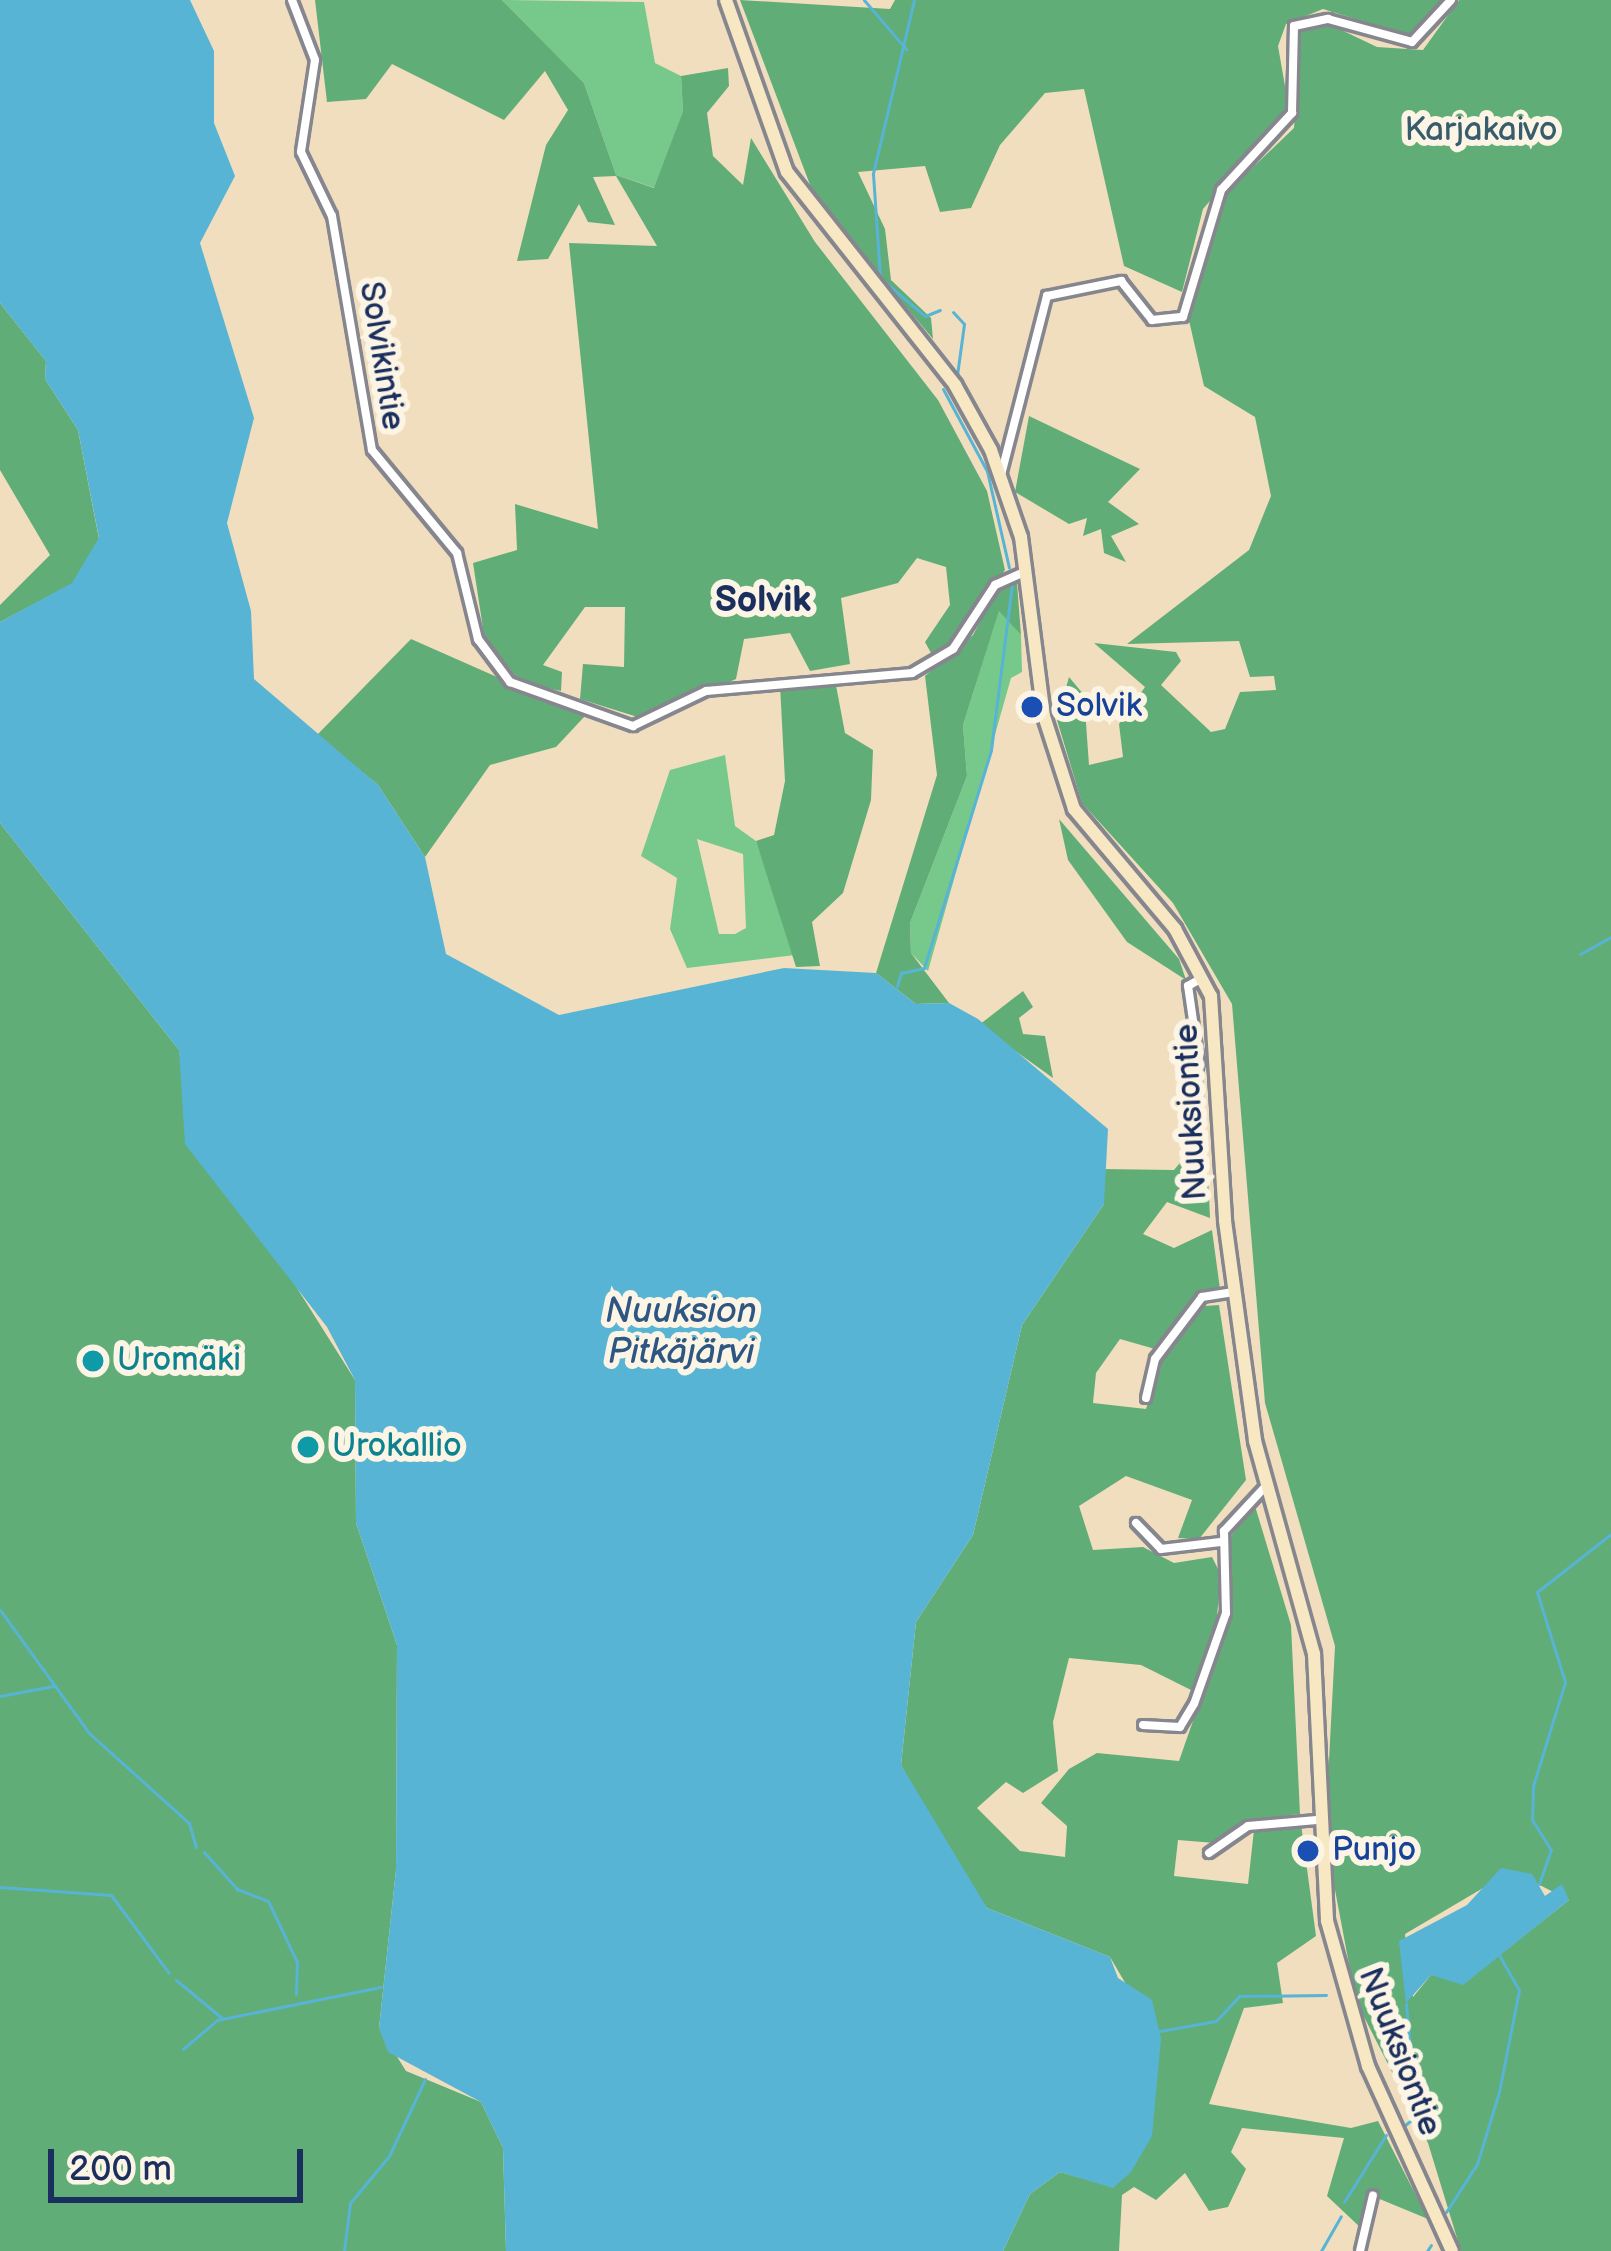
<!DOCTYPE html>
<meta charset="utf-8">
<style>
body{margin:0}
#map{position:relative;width:1611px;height:2251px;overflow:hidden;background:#f1debe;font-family:"Balsamiq Sans",sans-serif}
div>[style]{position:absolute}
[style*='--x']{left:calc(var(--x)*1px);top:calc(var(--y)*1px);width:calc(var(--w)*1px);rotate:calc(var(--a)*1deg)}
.green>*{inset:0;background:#77c98b}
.forest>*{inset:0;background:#61ad77}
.water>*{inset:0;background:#57b4d5}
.stream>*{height:3px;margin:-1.5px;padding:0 1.5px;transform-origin:1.5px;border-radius:1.5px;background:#57b4d5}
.roads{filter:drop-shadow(3px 0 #86868e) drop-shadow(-3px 0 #86868e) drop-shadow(0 3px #86868e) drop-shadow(0 -3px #86868e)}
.street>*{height:8px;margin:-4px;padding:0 4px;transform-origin:4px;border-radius:4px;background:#fff}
.secondary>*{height:12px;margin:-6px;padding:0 6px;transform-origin:6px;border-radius:6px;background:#f7e8c3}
.dots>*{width:33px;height:33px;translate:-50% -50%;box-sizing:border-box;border:6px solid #fcf5e5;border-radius:50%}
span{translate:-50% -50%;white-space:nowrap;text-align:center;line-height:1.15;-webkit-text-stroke:12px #fcf5e5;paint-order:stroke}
.park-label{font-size:33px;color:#375d6c}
.street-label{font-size:33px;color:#1b2f5e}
.transit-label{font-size:33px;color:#164399}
.left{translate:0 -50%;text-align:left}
.culture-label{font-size:33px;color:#0d838f}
.neighbourhood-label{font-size:36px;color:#1b2f5e;font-weight:700}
.water-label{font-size:36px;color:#2d5782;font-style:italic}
.scale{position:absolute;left:48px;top:2149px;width:255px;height:54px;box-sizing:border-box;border:6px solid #1b2f5e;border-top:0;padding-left:15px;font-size:36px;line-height:42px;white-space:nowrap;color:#1b2f5e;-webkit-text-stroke:9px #fcf5e5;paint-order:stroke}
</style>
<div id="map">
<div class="green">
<div style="clip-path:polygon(502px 0,644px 2px,655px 63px,681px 76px,683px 111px,655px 188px,616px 175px,584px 83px)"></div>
<div style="clip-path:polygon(999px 610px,1021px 635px,1022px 672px,1011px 678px,928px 971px,911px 953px,910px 923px,967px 776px,963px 725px)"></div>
<div style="clip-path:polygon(evenodd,725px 755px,735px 826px,756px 841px,795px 955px,687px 968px,670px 929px,677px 878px,641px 856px,670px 770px,725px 755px,697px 839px,743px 854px,746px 928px,735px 934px,719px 934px,697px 839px)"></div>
</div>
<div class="forest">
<div style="clip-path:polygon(315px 0,502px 0,584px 83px,616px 175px,654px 188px,683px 111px,681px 76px,728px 68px,729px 86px,707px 113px,713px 156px,743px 185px,751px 138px,815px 242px,938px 400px,987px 491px,1005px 570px,949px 648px,931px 653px,925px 642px,950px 605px,946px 567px,917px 558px,898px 583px,841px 598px,850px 664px,810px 671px,790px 633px,744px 639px,736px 679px,644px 719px,580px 699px,583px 664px,624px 667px,625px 607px,585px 607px,543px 665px,562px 672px,561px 691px,520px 682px,484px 635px,473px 563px,517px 550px,515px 504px,598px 529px,569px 243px,657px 246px,616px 176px,593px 177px,615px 225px,588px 222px,579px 204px,548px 259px,517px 261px,546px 145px,568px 110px,545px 71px,504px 120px,392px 64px,366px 99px,327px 102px)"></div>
<div style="clip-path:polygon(740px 0,890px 9px,895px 0,1446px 0,1411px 36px,1323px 9px,1286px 24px,1278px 46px,1289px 109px,1203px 209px,1182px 292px,1124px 266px,1084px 89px,1045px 93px,1000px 145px,971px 208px,940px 212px,925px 166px,858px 172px,885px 229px,891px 280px,931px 318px,933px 339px,815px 198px)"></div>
<div style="clip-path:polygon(evenodd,1459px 0,1611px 0,1611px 2251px,1461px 2251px,1428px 2143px,1356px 2001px,1325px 1837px,1335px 1646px,1265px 1403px,1232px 1004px,1173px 903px,1082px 803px,1057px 720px,1069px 677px,1084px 695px,1089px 765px,1123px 757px,1119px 724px,1145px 687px,1094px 643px,1176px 652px,1181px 661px,1161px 685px,1211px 732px,1225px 729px,1240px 692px,1276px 690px,1274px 676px,1250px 677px,1239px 641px,1127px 644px,1249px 550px,1271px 496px,1255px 417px,1204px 386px,1188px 316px,1197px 272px,1227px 192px,1294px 128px,1301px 29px,1331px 25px,1377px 47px,1423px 50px,1459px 0,1512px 1871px,1569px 1900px,1469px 1979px,1431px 1975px,1413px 1997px,1405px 1934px,1512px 1871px)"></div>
<div style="clip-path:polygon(0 303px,46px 361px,45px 379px,78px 430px,99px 539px,72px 584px,0 622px,0 605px,50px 555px,0 470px)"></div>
<div style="clip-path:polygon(1029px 416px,1140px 469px,1108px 502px,1139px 524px,1111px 536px,1126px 562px,1104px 553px,1101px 529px,1083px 536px,1087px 518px,1069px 524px,1015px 492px)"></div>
<div style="clip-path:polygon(1017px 583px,1021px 635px,999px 611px,963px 725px,967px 776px,910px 923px,911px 953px,949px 1003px,916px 1004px,876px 973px,937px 775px,925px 676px,973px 635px,998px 588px)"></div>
<div style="clip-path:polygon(411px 639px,585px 716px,556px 747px,490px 765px,425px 857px,378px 785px,317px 735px)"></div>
<div style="clip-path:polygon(835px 680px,845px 733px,873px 750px,871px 800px,843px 893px,812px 922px,820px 966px,796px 967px,756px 841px,774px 835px,785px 781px,780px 685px)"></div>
<div style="clip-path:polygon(1059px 819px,1179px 959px,1186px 980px,1127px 942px,1068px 860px)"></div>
<div style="clip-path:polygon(0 823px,179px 1050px,189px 1117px,355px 1380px,356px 1523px,397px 1645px,396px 1870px,379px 2028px,406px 2071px,481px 2102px,503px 2148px,506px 2251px,0 2251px)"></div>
<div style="clip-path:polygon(1023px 991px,1033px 1007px,1019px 1018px,1023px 1034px,1045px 1036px,1053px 1078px,979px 1025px)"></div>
<div style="clip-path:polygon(1201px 1023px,1210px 1218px,1167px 1202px,1143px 1234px,1174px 1248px,1212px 1230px,1220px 1289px,1200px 1290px,1155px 1349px,1120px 1339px,1096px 1373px,1093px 1403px,1146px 1409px,1161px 1360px,1205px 1306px,1219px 1305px,1246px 1480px,1199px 1539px,1178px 1538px,1192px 1500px,1126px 1476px,1079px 1506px,1093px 1550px,1143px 1547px,1174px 1563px,1212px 1557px,1221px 1575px,1214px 1647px,1193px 1691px,1141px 1665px,1069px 1658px,1053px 1722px,1058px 1771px,1023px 1793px,1006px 1782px,977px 1808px,1020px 1851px,1065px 1857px,1067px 1826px,1041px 1803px,1069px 1769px,1097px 1753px,1179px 1761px,1230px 1615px,1231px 1536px,1255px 1506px,1291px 1625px,1300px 1814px,1248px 1820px,1215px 1843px,1178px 1840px,1174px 1876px,1248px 1884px,1254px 1830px,1301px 1824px,1316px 1936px,1277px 1963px,1283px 2003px,1244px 2008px,1209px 2104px,1351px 2128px,1378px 2121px,1428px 2219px,1370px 2195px,1362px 2229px,1327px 2196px,1344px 2138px,1242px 2128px,1231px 2152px,1246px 2169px,1228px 2207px,1209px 2211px,1185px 2173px,1156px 2200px,1134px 2187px,1122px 2195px,1119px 2251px,1003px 2251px,1030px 2194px,1060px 2172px,1113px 2187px,1154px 2032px,1110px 1957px,987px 1908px,938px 1841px,901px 1765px,916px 1622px,973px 1535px,1022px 1325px,1104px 1204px,1100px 1169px,1174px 1170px,1193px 1147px)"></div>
</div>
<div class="water">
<div style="clip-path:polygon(0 0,190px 0,214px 51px,214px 123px,235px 176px,200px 243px,254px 418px,227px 523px,251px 611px,254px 679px,378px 785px,425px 857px,446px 954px,559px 1015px,784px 968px,876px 973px,916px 1004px,949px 1003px,978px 1019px,1108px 1129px,1104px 1204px,1022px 1325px,973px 1535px,916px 1622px,901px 1765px,987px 1908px,1110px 1957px,1118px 1978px,1152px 2000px,1161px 2039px,1152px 2136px,1131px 2172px,1113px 2188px,1060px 2172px,1030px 2194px,1003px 2251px,506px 2251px,503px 2148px,481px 2102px,388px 2052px,379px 2028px,396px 1870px,397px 1645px,356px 1523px,355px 1380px,327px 1327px,185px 1144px,179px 1050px,0 823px,0 622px,72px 583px,99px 538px,78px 430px,45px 379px,46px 361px,0 303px)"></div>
<div style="clip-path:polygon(1501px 1868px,1532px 1874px,1545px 1896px,1562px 1884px,1569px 1900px,1463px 1985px,1431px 1975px,1406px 2003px,1399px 1941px,1467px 1905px)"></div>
</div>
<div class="stream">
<div style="--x:864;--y:0;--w:65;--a:49.4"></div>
<div style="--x:914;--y:0;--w:179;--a:103.3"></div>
<div style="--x:873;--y:174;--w:104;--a:86.1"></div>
<div style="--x:880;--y:278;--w:59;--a:40.2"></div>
<div style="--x:925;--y:316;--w:16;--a:-22"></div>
<div style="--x:953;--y:312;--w:16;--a:47"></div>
<div style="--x:964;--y:324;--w:51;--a:97.8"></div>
<div style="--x:943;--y:389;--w:93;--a:61.8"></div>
<div style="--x:987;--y:471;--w:99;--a:77.2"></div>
<div style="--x:1580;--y:954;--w:35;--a:-29"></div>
<div style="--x:897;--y:986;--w:14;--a:-73"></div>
<div style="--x:901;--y:973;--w:24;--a:-12"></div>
<div style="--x:924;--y:968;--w:228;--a:-72.9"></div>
<div style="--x:991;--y:750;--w:168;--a:-82.8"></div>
<div style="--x:0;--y:1610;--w:152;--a:54.1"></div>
<div style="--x:89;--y:1733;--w:135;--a:42"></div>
<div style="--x:189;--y:1823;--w:25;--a:74"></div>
<div style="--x:0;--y:1696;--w:54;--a:-10.7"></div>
<div style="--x:204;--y:1852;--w:50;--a:48.3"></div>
<div style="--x:237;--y:1889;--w:33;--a:21"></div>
<div style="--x:268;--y:1901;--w:68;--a:64.6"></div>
<div style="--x:297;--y:1962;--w:32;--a:92"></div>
<div style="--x:1539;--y:1884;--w:36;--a:-71"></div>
<div style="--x:1551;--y:1850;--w:36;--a:-122"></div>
<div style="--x:1532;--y:1820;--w:34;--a:-88"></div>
<div style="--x:1533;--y:1786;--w:109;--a:-72.9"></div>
<div style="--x:1565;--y:1682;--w:94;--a:-107.3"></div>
<div style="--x:1537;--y:1592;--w:94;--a:-38.1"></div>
<div style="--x:0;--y:1887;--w:111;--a:4.1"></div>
<div style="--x:111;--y:1895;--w:97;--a:53.4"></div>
<div style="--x:176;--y:1980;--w:60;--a:39.6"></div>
<div style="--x:1154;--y:2032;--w:63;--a:-10.1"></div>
<div style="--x:1216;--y:2021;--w:34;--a:-47"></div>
<div style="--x:1239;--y:1996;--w:87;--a:-0.7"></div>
<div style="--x:183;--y:2049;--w:45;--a:-40.5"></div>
<div style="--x:217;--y:2020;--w:167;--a:-11.4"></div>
<div style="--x:1404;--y:2126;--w:16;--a:-40"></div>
<div style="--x:1416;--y:2116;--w:113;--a:-95.1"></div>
<div style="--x:1344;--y:2202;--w:79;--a:-57.9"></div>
<div style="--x:1446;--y:2212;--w:57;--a:-57.1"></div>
<div style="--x:1477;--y:2164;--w:75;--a:-73"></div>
<div style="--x:1499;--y:2092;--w:104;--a:-78.9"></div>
<div style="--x:1519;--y:1990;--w:40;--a:-119.7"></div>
<div style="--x:344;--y:2251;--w:48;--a:-82.9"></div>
<div style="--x:350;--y:2203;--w:61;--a:-50.3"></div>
<div style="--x:389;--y:2156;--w:85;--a:-64.9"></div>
<div style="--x:1321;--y:2251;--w:40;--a:-60.3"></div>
<div style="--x:1427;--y:2251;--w:7;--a:-56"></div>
</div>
<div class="roads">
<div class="street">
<div style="--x:292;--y:0;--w:64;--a:69"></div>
<div style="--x:315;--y:60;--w:93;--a:98.7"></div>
<div style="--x:301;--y:152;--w:71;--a:64.2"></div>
<div style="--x:332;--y:216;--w:237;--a:80.3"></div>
<div style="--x:372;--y:450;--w:134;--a:50.5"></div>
<div style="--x:457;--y:553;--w:89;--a:76.3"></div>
<div style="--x:478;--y:639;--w:54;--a:53.3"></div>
<div style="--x:510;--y:682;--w:131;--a:19.7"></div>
<div style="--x:633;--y:726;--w:81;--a:-25.6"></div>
<div style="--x:706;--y:691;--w:207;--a:-5"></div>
<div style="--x:912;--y:673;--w:48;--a:-30.3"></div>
<div style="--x:953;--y:649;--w:77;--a:-56.7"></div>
<div style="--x:995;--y:585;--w:35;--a:-24"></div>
<div style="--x:1001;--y:475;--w:185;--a:-75.6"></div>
<div style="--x:1047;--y:296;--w:76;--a:-11.5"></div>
<div style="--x:1121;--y:281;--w:50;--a:51.5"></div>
<div style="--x:1152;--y:320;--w:31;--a:-6"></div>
<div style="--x:1183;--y:317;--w:133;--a:-73.3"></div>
<div style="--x:1221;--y:190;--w:105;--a:-47.3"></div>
<div style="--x:1292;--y:113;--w:87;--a:-88.7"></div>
<div style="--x:1294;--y:26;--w:35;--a:-12"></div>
<div style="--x:1328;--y:19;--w:87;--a:15.3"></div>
<div style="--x:1412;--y:42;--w:57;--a:-47.1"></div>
<div style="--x:1186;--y:1125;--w:64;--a:-78.3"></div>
<div style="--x:1199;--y:1062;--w:77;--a:-98.2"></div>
<div style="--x:1188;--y:986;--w:16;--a:-30"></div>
<div style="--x:1146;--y:1398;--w:40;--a:-77"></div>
<div style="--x:1155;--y:1359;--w:78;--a:-52.8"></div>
<div style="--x:1202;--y:1297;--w:32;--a:-9"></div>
<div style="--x:1136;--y:1523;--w:36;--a:46"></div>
<div style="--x:1161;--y:1549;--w:60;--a:-6.7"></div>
<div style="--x:1143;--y:1725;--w:37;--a:3"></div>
<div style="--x:1180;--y:1727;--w:27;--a:-59"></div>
<div style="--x:1194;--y:1704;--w:96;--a:-70.6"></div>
<div style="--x:1226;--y:1613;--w:82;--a:-91.4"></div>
<div style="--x:1224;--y:1531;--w:59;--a:-47.1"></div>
<div style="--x:1209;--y:1853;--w:47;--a:-34.7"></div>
<div style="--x:1248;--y:1826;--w:69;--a:-5"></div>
<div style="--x:1360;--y:2251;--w:57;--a:-76.9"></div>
</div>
<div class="secondary">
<div style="--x:726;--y:0;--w:182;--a:70.5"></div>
<div style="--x:787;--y:172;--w:271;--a:51.7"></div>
<div style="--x:955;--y:385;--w:74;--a:61"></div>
<div style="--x:991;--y:450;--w:92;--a:71"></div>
<div style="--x:1021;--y:537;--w:180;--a:82.7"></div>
<div style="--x:1044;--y:716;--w:98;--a:72.1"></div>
<div style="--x:1074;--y:809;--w:157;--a:49.9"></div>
<div style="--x:1175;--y:929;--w:76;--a:61.8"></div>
<div style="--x:1211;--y:996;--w:225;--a:86.4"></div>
<div style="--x:1225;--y:1221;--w:222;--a:82.2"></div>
<div style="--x:1255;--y:1441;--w:221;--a:74.5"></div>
<div style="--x:1314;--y:1654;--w:267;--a:87.2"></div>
<div style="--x:1327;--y:1921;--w:151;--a:74.2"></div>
<div style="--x:1368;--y:2066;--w:203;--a:65.6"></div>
</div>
</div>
<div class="dots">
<div style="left:1032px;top:707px;background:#1a4fb4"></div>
<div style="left:93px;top:1361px;background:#0f9aa8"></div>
<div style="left:308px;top:1447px;background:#0f9aa8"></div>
<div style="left:1308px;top:1851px;background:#1a4fb4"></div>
</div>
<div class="park-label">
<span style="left:1481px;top:131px">Karjakaivo</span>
</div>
<div class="street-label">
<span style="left:381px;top:356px;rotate:81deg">Solvikintie</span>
<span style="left:1192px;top:1112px;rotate:-93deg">Nuuksiontie</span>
<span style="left:1399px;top:2052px;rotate:69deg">Nuuksiontie</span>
</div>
<div class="transit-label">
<span class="left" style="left:1056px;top:707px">Solvik</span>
<span class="left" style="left:1332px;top:1851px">Punjo</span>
</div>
<div class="culture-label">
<span class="left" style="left:117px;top:1361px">Uromäki</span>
<span class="left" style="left:332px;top:1447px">Urokallio</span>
</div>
<div class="neighbourhood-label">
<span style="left:763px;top:601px">Solvik</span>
</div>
<div class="water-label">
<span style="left:681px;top:1332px">Nuuksion<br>Pitkäjärvi</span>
</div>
<div class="scale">200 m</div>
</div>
